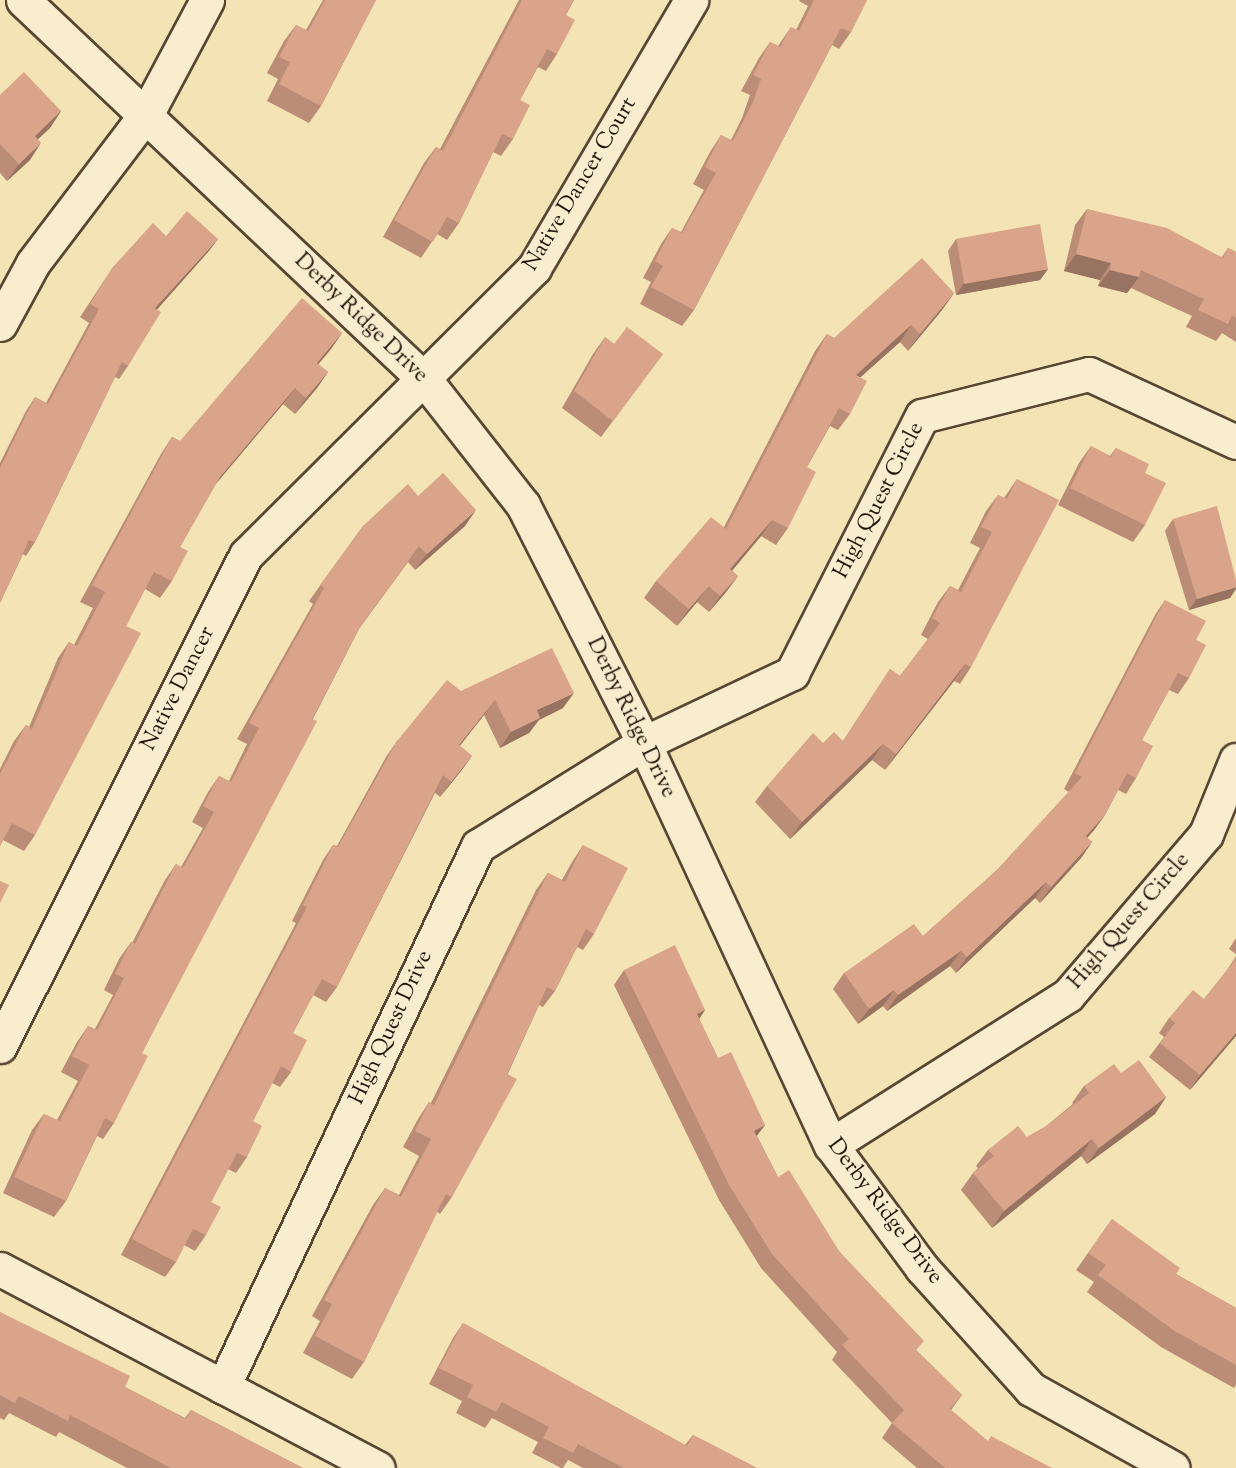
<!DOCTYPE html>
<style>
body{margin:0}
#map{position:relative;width:1236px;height:1468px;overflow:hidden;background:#f4e3b4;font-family:"Sorts Mill Goudy",serif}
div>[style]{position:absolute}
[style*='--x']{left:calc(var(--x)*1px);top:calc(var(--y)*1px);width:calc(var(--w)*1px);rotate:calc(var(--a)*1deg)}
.roads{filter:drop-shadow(2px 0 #584633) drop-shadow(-2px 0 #584633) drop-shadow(0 2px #584633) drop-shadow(0 -2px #584633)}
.minor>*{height:33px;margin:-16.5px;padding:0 16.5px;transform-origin:16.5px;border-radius:16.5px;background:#f8edce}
.wall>*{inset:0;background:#bb8d77}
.shaded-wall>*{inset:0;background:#997361}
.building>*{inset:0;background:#daa48a;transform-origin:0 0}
span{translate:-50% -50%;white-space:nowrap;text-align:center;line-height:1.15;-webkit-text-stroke:4.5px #f8edce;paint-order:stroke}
.street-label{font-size:22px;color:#241108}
</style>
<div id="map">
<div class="roads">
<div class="minor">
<div style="--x:23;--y:0;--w:553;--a:43.39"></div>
<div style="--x:425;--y:380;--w:159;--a:51.9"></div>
<div style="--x:523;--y:505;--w:267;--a:63.1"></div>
<div style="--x:644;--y:743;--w:443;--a:65.1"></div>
<div style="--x:831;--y:1145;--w:153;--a:53.5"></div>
<div style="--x:922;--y:1268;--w:163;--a:48"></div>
<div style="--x:1031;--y:1389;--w:162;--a:29.1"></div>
<div style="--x:0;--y:324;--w:69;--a:-61.6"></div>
<div style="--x:33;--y:263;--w:188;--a:-52.8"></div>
<div style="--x:147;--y:113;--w:128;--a:-62"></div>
<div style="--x:0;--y:1046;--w:549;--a:-63.39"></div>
<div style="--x:246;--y:555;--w:407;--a:-44.9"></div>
<div style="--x:534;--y:268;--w:311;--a:-59.6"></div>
<div style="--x:831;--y:1145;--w:280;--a:-32.3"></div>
<div style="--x:1068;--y:995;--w:212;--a:-49.4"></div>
<div style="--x:1206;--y:834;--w:80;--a:-67.9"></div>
<div style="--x:0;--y:1269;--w:427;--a:27.8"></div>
<div style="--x:223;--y:1387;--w:598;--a:-64.76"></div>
<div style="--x:478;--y:846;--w:195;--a:-31.8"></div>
<div style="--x:644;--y:743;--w:164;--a:-25.3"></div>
<div style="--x:792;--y:673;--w:288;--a:-63.2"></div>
<div style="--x:922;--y:416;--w:172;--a:-14.1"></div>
<div style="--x:1089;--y:374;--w:162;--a:24.8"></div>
</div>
</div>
<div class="wall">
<div style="clip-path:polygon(323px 0,376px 0,321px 106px,309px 123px,267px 101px,278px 79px,267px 73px,284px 41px,296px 25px,306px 30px)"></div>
<div style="clip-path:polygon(519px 0,574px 0,566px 15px,557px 54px,546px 71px,538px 67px,520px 100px,513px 139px,501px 156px,493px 152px,459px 223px,447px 240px,437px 234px,421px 258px,383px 237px,424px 163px,436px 147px,440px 149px)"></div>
<div style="clip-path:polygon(800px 0,867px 0,851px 32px,839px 49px,832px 45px,694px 310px,682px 326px,640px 304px,651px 282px,643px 278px,661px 244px,672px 228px,681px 232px,704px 190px,693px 184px,710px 152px,721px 135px,731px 140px,742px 118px,750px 95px,741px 91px,759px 58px,770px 42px,778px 46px,791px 27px,796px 30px,808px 6px,799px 1px)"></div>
<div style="clip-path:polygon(0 95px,61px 111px,50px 128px,38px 139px,30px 160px,7px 181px,0 173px)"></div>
<div style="clip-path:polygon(1087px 209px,1222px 257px,1228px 248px,1236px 252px,1236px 342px,1222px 333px,1216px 341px,1186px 327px,1192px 316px,1131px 288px,1127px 293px,1098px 286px,1100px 280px,1064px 271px,1075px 225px)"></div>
<div style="clip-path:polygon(166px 236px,218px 239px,208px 252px,157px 309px,128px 366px,119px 379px,115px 377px,35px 542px,26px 556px,23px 554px,0 603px,0 463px,26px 411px,35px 397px,46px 403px,89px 323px,80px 317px,113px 267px)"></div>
<div style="clip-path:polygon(956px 239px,1048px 269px,1040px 280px,956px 295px,948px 251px)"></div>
<div style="clip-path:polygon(954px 293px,942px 310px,908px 351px,900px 342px,860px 377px,850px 414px,838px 430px,830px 426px,807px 467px,788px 528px,776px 545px,761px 536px,732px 571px,738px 576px,726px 592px,709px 612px,697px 602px,677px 626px,644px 598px,656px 581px,724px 527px,815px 351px,827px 334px,834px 338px)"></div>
<div style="clip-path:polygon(342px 333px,331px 349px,318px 364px,328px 372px,317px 388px,295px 414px,283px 404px,215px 485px,180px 547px,172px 581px,160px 598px,145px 589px,126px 626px,35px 835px,24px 851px,3px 840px,0 846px,0 769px,14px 741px,26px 725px,29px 727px,58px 658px,69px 642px,74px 645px,93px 608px,80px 602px,161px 454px,172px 437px,180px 441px)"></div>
<div style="clip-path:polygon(605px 337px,614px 344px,663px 354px,601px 437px,562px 408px,593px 354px)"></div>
<div style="clip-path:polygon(1091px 446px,1110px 456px,1116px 448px,1145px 473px,1145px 525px,1133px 542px,1058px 505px,1079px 463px)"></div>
<div style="clip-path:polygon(1017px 479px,971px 667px,960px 684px,954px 681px,885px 770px,872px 760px,790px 839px,755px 802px,767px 786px,823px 743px,843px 741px,890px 669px,900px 676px,928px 639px,921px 635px,938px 602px,950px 586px,958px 590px,980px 548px,970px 543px,986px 511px,998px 495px,1004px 498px)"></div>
<div style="clip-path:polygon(418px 496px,465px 526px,415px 570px,408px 562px,359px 629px,142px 1053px,114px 1123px,103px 1139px,97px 1136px,66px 1201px,54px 1217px,3px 1193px,32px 1130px,44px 1114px,57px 1120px,78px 1081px,61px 1072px,77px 1042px,88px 1026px,95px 1029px,113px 995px,104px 990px,119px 959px,131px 942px,132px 943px,165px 880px,176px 864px,181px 867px,203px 828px,192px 822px,208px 792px,219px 776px,229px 781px,247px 744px,237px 739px,313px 604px,309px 601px,363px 526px)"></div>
<div style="clip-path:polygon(1173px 519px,1230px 598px,1189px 610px,1165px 531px)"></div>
<div style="clip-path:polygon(1165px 600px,1196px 640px,1189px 678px,1178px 694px,1169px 690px,1142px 740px,1136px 778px,1126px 794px,1118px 790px,1105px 815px,1094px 830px,1087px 838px,1092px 842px,1081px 858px,1040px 903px,1035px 898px,956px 973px,950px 966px,887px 1011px,883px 1006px,858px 1024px,833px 989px,844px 973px,923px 936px,998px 869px,1069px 792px,1064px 789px,1155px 615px)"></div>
<div style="clip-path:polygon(461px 691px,563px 708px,539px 720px,529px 733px,500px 748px,484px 715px,460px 746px,472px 756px,461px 771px,440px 797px,435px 793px,337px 987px,326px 1002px,313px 995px,293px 1033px,291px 1072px,280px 1087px,272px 1083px,253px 1121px,247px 1157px,236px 1173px,228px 1169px,211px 1202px,206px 1235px,195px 1251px,184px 1245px,176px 1262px,165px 1277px,121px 1255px,296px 923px,292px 921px,323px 860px,333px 845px,337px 846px,386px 757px,397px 741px)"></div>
<div style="clip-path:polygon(583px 845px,594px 934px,583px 950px,577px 947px,555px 991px,543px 1007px,539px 1005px,452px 1197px,440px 1214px,437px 1212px,364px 1362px,352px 1379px,303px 1353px,320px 1321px,312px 1316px,373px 1205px,385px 1188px,399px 1195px,419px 1156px,403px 1147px,418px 1119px,429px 1102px,431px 1103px,536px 890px,548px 873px,562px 880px,572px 862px)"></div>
<div style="clip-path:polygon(1236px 938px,1236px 954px,1229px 949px)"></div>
<div style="clip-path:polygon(1236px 956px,1236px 1036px,1190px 1090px,1149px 1057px,1164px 1037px,1159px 1033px,1169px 1018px,1204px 999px,1227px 970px)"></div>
<div style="clip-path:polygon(624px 970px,705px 1010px,699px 1019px,718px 1058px,765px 1125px,757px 1136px,778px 1177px,839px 1251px,917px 1351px,962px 1395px,951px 1410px,987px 1441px,1052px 1468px,917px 1468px,882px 1438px,892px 1423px,832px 1360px,837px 1352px,761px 1268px,719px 1200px,614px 985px)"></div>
<div style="clip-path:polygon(1121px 1073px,1166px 1097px,1155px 1114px,1087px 1164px,1081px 1156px,992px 1228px,961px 1190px,973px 1173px,978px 1168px,976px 1166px,988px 1150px,1027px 1137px,1045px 1127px,1073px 1104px,1072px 1103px,1084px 1086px)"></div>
<div style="clip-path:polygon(1112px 1219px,1176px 1274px,1236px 1308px,1236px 1385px,1234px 1388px,1161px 1347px,1087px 1292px,1094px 1282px,1076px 1270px)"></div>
<div style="clip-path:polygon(0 1312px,125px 1387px,185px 1418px,191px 1410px,303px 1468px,127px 1468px,59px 1432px,56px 1437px,9px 1413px,4px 1420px,0 1418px)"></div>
<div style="clip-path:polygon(463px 1323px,685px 1445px,693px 1435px,757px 1468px,583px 1468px,568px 1460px,563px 1468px,561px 1468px,532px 1453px,538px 1442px,492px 1418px,485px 1428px,456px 1413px,462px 1401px,429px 1384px,453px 1338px)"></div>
</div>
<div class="shaded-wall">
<div style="clip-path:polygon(61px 111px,50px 128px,23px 153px,35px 136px)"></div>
<div style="clip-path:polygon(41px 143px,30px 160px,7px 181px,19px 164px)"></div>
<div style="clip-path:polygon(218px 239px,208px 252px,146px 322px,155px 308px)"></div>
<div style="clip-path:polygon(1076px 254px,1111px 263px,1100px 280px,1064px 271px)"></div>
<div style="clip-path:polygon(1048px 269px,1040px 280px,956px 295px,964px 283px)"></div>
<div style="clip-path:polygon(1110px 270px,1139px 277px,1127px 293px,1098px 286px)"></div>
<div style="clip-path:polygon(954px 293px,942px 310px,908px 351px,920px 334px)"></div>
<div style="clip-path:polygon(911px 325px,900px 342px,844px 392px,856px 375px)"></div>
<div style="clip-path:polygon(342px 333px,331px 349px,306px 379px,317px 363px)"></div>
<div style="clip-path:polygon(328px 372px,317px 388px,295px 414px,306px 398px)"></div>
<div style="clip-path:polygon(295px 388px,283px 404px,208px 493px,220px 477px)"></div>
<div style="clip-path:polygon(476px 510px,465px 526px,415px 570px,427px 554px)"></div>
<div style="clip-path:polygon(772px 520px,761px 536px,719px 586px,730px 569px)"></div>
<div style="clip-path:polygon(738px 576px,726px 592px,709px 612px,720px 596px)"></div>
<div style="clip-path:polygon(709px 586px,697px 602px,677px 626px,689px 609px)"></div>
<div style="clip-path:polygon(1236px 587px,1236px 589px,1230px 598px,1189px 610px,1197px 599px)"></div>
<div style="clip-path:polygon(965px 664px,954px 681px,885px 770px,896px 754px)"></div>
<div style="clip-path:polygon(574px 693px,563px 708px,539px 720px,529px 733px,500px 748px,511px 732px,537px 710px)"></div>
<div style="clip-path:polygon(495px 700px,484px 715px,448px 760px,459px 745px)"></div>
<div style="clip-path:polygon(883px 744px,872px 760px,790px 839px,802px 822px)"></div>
<div style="clip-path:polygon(472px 756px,461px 771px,440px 797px,451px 782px)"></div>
<div style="clip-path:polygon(1105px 815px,1094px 830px,1075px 852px,1086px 836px)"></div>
<div style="clip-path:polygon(1092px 842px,1081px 858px,1040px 903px,1051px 887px)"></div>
<div style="clip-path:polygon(1046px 882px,1035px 898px,956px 973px,967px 957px)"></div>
<div style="clip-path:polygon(961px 951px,950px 966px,887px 1011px,898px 995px)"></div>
<div style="clip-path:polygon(894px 990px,883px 1006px,858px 1024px,869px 1009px)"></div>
<div style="clip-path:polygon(705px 1010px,695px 1025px,697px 1014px)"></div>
<div style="clip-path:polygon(1236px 1033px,1236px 1036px,1190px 1090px,1200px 1075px)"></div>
<div style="clip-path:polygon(1166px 1097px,1155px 1114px,1087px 1164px,1099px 1148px)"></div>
<div style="clip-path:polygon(765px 1125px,754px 1139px,754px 1131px)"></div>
<div style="clip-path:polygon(1092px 1139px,1081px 1156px,992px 1228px,1004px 1211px)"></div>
</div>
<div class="building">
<div style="clip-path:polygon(325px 0,376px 0,321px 106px,279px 84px,290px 62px,279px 57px,296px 25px,308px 31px)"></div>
<div style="clip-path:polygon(522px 0,574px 0,566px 15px,575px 20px,557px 54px,547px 49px,520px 100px,530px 105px,513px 139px,502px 134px,459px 223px,447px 217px,433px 242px,394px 220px,436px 147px,443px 151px)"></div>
<div style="clip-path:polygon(814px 0,867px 0,851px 32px,841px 28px,694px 310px,651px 287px,663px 266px,655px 261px,672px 228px,682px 233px,716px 173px,705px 167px,721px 135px,733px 141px,753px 102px,761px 79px,753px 75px,770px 42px,780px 47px,791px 27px,799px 31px)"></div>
<div style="clip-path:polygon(24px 72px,61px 111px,35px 136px,41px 143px,19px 164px,0 144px,0 95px)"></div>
<div style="clip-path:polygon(1087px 209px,1167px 228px,1223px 258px,1228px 248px,1236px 252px,1236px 318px,1232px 315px,1228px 324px,1198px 310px,1204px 299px,1141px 270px,1139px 277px,1110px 270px,1111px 263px,1076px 254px)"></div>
<div style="clip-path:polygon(187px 211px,218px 239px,155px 308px,161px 312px,128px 366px,122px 362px,35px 542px,29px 540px,0 603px,0 468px,35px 397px,48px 404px,99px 309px,90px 304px,113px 267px,153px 223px,166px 236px)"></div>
<div style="left:1040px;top:224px;width:46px;height:85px;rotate:80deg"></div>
<div style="clip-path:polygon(922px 258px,954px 293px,920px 334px,911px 325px,856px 375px,867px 381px,850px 414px,839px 408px,807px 467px,816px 472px,788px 528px,772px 520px,730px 569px,738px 576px,720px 596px,709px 586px,689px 609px,656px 581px,711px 517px,726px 529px,827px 334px,834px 338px)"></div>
<div style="clip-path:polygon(302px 298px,342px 333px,317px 363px,328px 372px,306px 398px,295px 388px,220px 477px,180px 547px,188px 551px,172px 581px,154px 572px,126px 626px,141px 633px,35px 835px,12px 823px,0 846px,0 774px,26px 725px,32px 729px,69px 642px,77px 646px,105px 592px,92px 585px,172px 437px,180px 441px)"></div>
<div style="clip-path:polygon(627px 327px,663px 354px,613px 421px,574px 391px,605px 337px,614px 344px)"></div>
<div style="clip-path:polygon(1091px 446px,1111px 457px,1116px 448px,1149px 464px,1145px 473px,1166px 483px,1145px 525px,1070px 488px)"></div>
<div style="clip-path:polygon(443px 473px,476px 510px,427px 554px,419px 546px,360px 627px,312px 719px,317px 721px,142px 1053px,148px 1056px,114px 1123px,105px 1118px,66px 1201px,14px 1177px,44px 1114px,60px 1121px,89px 1065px,72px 1056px,88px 1026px,97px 1030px,124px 978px,115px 974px,131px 942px,135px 944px,176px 864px,183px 868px,214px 812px,203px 806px,219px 776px,231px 782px,259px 728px,249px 723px,324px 588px,320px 585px,363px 526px,408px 484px,418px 496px)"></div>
<div style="clip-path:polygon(1017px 479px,1059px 500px,971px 667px,965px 664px,896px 754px,883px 744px,802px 822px,767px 786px,813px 733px,823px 743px,834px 732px,843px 741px,890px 669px,900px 676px,940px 623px,932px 618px,950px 586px,961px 592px,992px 532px,981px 527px,998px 495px,1007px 499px)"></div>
<div style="clip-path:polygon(1217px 506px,1236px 580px,1236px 587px,1197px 599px,1173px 519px)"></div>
<div style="clip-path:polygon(1165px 600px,1206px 621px,1196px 640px,1206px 645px,1189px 678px,1178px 673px,1142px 740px,1153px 746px,1136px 778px,1127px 773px,1105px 815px,1086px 836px,1092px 842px,1051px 887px,1046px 882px,967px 957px,961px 951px,898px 995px,894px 990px,869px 1009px,844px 973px,914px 924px,923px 936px,998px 869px,1082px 777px,1075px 773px)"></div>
<div style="clip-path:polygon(552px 648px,574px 693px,537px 710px,540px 718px,511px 732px,495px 700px,459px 745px,472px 756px,451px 782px,443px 775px,337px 987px,322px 979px,293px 1033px,307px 1040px,291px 1072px,281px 1066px,253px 1121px,262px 1126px,247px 1157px,237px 1153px,211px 1202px,221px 1207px,206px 1235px,193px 1229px,176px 1262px,132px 1239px,307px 907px,303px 905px,333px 845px,338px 847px,397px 741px,447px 680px,461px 691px)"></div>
<div style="clip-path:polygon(583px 845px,628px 868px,594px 934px,586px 929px,555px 991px,547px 987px,507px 1074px,517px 1079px,452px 1197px,446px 1194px,364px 1362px,315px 1336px,332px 1304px,324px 1300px,385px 1188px,401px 1197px,431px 1139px,415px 1131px,429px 1102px,434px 1105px,548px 873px,565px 882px)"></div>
<div style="clip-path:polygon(0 881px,9px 885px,0 903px)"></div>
<div style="clip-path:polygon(675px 945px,705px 1010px,697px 1014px,718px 1058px,731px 1052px,765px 1125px,754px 1131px,778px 1177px,789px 1170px,839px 1251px,924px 1341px,916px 1350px,962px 1395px,950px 1409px,988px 1441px,991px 1436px,1052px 1468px,945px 1468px,892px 1423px,904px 1410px,842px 1345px,849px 1339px,772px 1254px,729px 1185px,624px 970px)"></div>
<div style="clip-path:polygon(1236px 958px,1236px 1033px,1200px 1075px,1160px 1043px,1175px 1023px,1169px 1018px,1193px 990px,1204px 999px,1231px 965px)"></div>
<div style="clip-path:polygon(1139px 1060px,1166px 1097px,1099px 1148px,1092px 1139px,1004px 1211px,973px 1173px,994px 1156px,988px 1150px,1018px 1126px,1027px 1137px,1045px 1127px,1089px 1093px,1084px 1086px,1114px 1064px,1121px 1073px)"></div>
<div style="clip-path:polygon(1112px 1219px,1180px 1268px,1176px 1274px,1236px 1308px,1236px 1365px,1173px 1330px,1098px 1275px,1106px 1265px,1088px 1253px)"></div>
<div style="clip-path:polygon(0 1312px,130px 1376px,125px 1387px,186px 1419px,191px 1410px,303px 1468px,171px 1468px,70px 1415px,68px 1421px,19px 1396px,15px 1403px,0 1395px)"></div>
<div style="clip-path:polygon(463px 1323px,687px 1446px,693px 1435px,757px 1468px,624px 1468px,578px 1444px,573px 1453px,543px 1438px,549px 1427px,502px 1402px,496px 1412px,467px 1397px,473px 1385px,439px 1368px)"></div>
</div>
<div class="street-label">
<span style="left:581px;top:185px;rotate:-59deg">Native Dancer Court</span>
<span style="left:360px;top:319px;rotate:44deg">Derby Ridge Drive</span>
<span style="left:880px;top:501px;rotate:-63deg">High Quest Circle</span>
<span style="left:179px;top:689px;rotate:-63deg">Native Dancer</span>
<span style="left:630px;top:718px;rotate:64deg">Derby Ridge Drive</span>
<span style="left:1130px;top:922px;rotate:-49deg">High Quest Circle</span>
<span style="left:392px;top:1028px;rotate:-65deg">High Quest Drive</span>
<span style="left:884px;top:1212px;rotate:53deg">Derby Ridge Drive</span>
</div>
</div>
